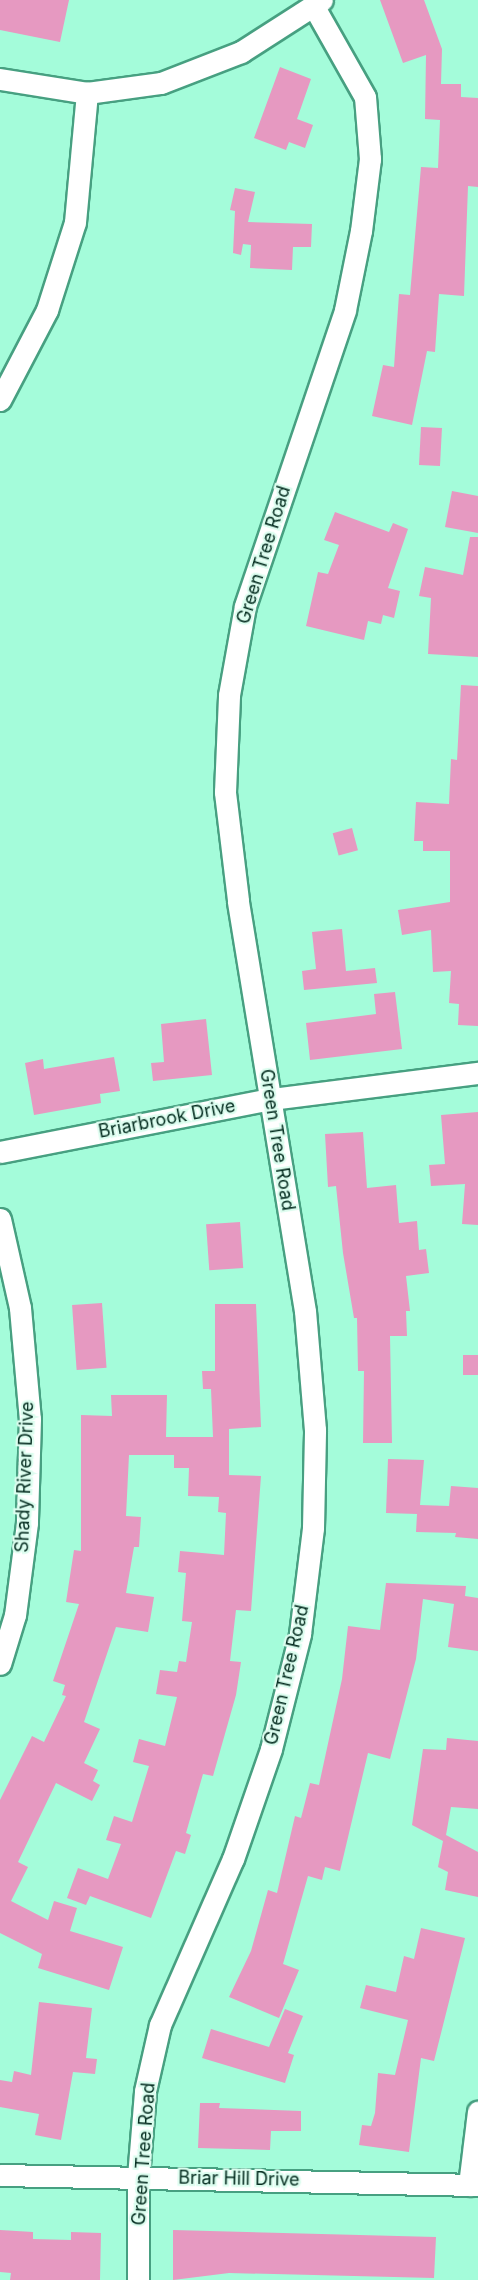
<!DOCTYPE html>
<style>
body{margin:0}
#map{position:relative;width:478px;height:2280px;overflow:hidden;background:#a4fcda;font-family:Inter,sans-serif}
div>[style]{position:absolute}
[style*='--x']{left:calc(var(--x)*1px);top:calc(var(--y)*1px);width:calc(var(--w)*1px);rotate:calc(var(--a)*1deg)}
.building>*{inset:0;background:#e699c1;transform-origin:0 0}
.roads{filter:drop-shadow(2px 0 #47a081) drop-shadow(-2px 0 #47a081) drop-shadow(0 2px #47a081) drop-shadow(0 -2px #47a081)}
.minor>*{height:21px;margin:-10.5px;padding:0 10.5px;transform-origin:10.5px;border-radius:10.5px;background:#fff}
span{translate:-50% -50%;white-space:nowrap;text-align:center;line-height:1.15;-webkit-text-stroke:4.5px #dcfdef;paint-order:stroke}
.street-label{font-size:18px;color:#042c1f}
</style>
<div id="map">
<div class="building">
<div style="clip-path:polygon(0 0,69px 0,60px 42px,0 30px)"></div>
<div style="clip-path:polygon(380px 0,424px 0,442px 49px,441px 84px,461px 84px,461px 97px,478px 98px,478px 187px,468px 186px,464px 296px,439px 294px,435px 352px,427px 351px,412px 425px,372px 416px,383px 365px,394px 367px,399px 294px,410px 295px,421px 167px,438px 168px,440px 120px,425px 119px,426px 55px,403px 63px)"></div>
<div style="clip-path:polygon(280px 67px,311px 79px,297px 119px,313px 125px,305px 148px,289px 142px,286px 150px,254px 138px)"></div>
<div style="clip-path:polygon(235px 188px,255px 192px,248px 222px,312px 224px,311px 247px,293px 247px,292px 270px,250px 268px,251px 245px,243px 244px,241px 255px,233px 253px,235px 211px,230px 210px)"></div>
<div style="left:421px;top:427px;width:21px;height:38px;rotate:3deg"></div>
<div style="clip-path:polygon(452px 491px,478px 496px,478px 533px,445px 527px)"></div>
<div style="clip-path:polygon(335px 512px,389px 532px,393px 523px,408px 529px,388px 588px,400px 591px,394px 618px,383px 615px,381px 624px,368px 621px,364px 640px,306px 626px,318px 572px,328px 574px,339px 545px,324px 540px)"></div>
<div style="clip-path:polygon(470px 537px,478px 537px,478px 657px,428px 654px,431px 598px,419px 596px,425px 567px,463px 575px)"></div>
<div style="clip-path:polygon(461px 685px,478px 686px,478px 1026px,458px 1025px,459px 1004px,449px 1003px,451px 971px,433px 972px,431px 930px,402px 935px,398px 910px,450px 902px,450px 851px,423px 851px,423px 841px,414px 841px,416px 802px,449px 804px,451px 759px,457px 760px)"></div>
<div style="left:352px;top:828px;width:23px;height:20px;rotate:75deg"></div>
<div style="clip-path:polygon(342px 929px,346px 971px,375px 968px,377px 983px,304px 990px,302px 971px,316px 969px,312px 932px)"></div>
<div style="clip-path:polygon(395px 992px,402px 1049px,310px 1060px,306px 1023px,376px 1014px,374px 994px)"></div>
<div style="clip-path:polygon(206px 1019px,212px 1075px,153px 1081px,151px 1063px,164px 1062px,161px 1024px)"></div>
<div style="clip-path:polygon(114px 1057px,120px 1091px,100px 1094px,101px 1103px,34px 1115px,25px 1063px,43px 1059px,44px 1069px)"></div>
<div style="clip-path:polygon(478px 1112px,478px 1225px,462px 1224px,465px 1184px,431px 1186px,429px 1165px,445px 1164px,441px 1115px)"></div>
<div style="clip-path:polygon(363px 1132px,367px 1188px,396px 1185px,399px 1223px,417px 1221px,419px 1250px,426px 1249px,429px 1273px,406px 1276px,410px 1311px,406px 1311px,407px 1336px,390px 1336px,392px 1443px,363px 1443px,364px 1371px,358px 1371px,357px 1318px,354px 1318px,343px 1253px,336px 1186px,328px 1187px,325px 1134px)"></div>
<div style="left:240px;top:1222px;width:46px;height:34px;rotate:86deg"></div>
<div style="left:102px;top:1303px;width:65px;height:30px;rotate:86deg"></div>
<div style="clip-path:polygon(215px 1304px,256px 1304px,261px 1427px,229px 1429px,229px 1475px,261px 1476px,251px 1611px,236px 1610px,230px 1661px,241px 1662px,236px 1695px,213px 1776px,203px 1774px,186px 1833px,191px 1835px,185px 1854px,176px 1851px,151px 1918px,90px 1896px,86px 1905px,67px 1898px,78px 1868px,108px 1879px,121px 1844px,106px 1840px,114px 1816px,132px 1822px,149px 1766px,133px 1762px,139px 1739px,165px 1746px,177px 1697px,156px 1694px,160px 1670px,177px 1672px,179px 1661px,186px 1662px,192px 1622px,182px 1621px,186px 1573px,178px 1572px,180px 1551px,224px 1555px,226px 1513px,218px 1512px,219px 1497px,188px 1496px,189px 1468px,174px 1468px,174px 1455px,129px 1455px,126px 1516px,141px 1517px,139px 1547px,134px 1547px,126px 1593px,154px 1597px,148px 1632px,116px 1627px,84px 1722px,100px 1729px,84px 1763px,98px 1770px,93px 1781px,100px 1785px,92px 1801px,56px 1783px,18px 1862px,28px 1867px,11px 1901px,48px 1920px,54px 1901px,77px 1908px,70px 1931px,123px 1947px,109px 1990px,38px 1968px,42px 1954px,0 1933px,0 1800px,32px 1736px,44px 1742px,66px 1696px,62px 1695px,65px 1685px,53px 1681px,79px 1604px,66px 1602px,74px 1550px,81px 1551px,81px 1415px,112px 1416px,111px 1395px,167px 1395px,166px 1437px,213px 1437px,211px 1389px,203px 1389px,202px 1371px,215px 1371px)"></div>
<div style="left:463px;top:1355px;width:15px;height:20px"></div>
<div style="clip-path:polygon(388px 1459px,424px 1460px,420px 1505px,449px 1506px,451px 1486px,478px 1488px,478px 1539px,455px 1537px,456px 1533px,416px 1532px,417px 1514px,386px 1513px)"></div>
<div style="clip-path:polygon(386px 1583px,466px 1586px,465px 1596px,478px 1598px,478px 1651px,448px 1647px,454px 1604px,423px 1599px,416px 1659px,390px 1759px,368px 1753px,340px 1871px,325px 1867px,322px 1880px,308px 1876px,283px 1964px,299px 1970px,279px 2018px,229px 1997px,251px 1951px,268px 1890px,277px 1893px,295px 1816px,301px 1818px,310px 1783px,319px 1785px,342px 1679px,348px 1626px,380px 1630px)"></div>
<div style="clip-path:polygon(447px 1738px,478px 1741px,478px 1809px,451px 1807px,446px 1835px,478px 1852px,478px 1897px,445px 1890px,448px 1872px,438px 1867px,443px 1841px,412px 1825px,423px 1749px,446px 1750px)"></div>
<div style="clip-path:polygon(421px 1928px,465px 1938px,434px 2061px,421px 2058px,409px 2152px,359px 2145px,362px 2125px,371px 2126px,375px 2113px,378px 2073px,395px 2075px,408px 2020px,360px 2008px,366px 1985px,396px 1992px,404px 1956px,414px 1959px)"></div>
<div style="clip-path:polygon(39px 2002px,92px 2008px,86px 2058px,97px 2059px,95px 2074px,73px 2072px,61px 2140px,35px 2135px,39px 2114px,0 2107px,0 2080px,12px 2082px,14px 2071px,31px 2075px)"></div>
<div style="clip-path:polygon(285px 2009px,303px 2016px,288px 2053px,294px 2055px,285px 2083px,202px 2058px,211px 2029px,269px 2047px)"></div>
<div style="clip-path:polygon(200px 2103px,220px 2103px,219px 2108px,301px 2111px,301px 2131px,271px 2131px,270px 2150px,198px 2148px)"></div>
<div style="clip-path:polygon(0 2230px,33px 2232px,33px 2239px,71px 2240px,71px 2232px,101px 2233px,100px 2280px,10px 2280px,11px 2273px,0 2272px)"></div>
<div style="clip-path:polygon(173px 2230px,436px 2237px,434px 2278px,229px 2273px,173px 2280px)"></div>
</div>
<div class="roads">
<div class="minor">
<div style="--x:0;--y:79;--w:88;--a:9.1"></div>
<div style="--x:87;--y:93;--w:75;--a:-7.7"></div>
<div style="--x:161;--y:83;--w:86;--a:-21.2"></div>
<div style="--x:241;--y:52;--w:96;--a:-32.7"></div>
<div style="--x:0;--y:400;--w:102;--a:-62.4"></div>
<div style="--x:47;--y:310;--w:92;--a:-72.3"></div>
<div style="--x:75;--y:222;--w:130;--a:-84.7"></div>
<div style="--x:0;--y:1152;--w:276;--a:-11.1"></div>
<div style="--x:271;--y:1099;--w:209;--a:-7.2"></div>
<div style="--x:0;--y:1219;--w:91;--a:77.3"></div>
<div style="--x:20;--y:1308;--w:111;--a:84.9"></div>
<div style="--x:30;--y:1419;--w:104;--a:91.7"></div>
<div style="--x:27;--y:1523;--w:93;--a:97.4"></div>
<div style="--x:15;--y:1615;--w:51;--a:107"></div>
<div style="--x:0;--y:2175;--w:478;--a:1.2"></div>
<div style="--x:469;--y:2185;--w:74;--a:-83"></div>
<div style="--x:138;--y:2280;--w:103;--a:-90"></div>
<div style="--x:138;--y:2177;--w:86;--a:-85.3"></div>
<div style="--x:145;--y:2091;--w:68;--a:-77.2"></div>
<div style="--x:160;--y:2025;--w:181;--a:-66.3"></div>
<div style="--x:233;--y:1859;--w:116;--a:-70.9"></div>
<div style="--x:271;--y:1749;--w:119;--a:-75.8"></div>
<div style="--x:300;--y:1634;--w:107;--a:-83"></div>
<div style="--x:313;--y:1528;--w:98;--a:-88.8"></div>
<div style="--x:315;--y:1430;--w:119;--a:-94.8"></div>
<div style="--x:305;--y:1311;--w:416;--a:-99.3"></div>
<div style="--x:238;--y:900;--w:109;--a:-96.9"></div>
<div style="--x:225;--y:792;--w:97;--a:-87.6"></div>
<div style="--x:229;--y:695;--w:90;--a:-79.8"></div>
<div style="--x:245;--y:606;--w:312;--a:-71.3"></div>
<div style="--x:345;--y:310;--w:81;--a:-78.6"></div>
<div style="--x:361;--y:231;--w:73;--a:-82.9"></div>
<div style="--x:370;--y:159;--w:62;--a:-94.6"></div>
<div style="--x:365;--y:97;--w:103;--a:-119.5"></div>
</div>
</div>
<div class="street-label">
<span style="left:264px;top:555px;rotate:-73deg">Green Tree Road</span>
<span style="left:167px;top:1119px;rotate:-11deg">Briarbrook Drive</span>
<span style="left:277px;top:1140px;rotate:81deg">Green Tree Road</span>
<span style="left:25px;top:1477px;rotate:-88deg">Shady River Drive</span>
<span style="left:287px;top:1675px;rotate:-77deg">Green Tree Road</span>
<span style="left:144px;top:2154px;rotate:-86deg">Green Tree Road</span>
<span style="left:239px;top:2179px;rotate:1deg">Briar Hill Drive</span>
</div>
</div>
